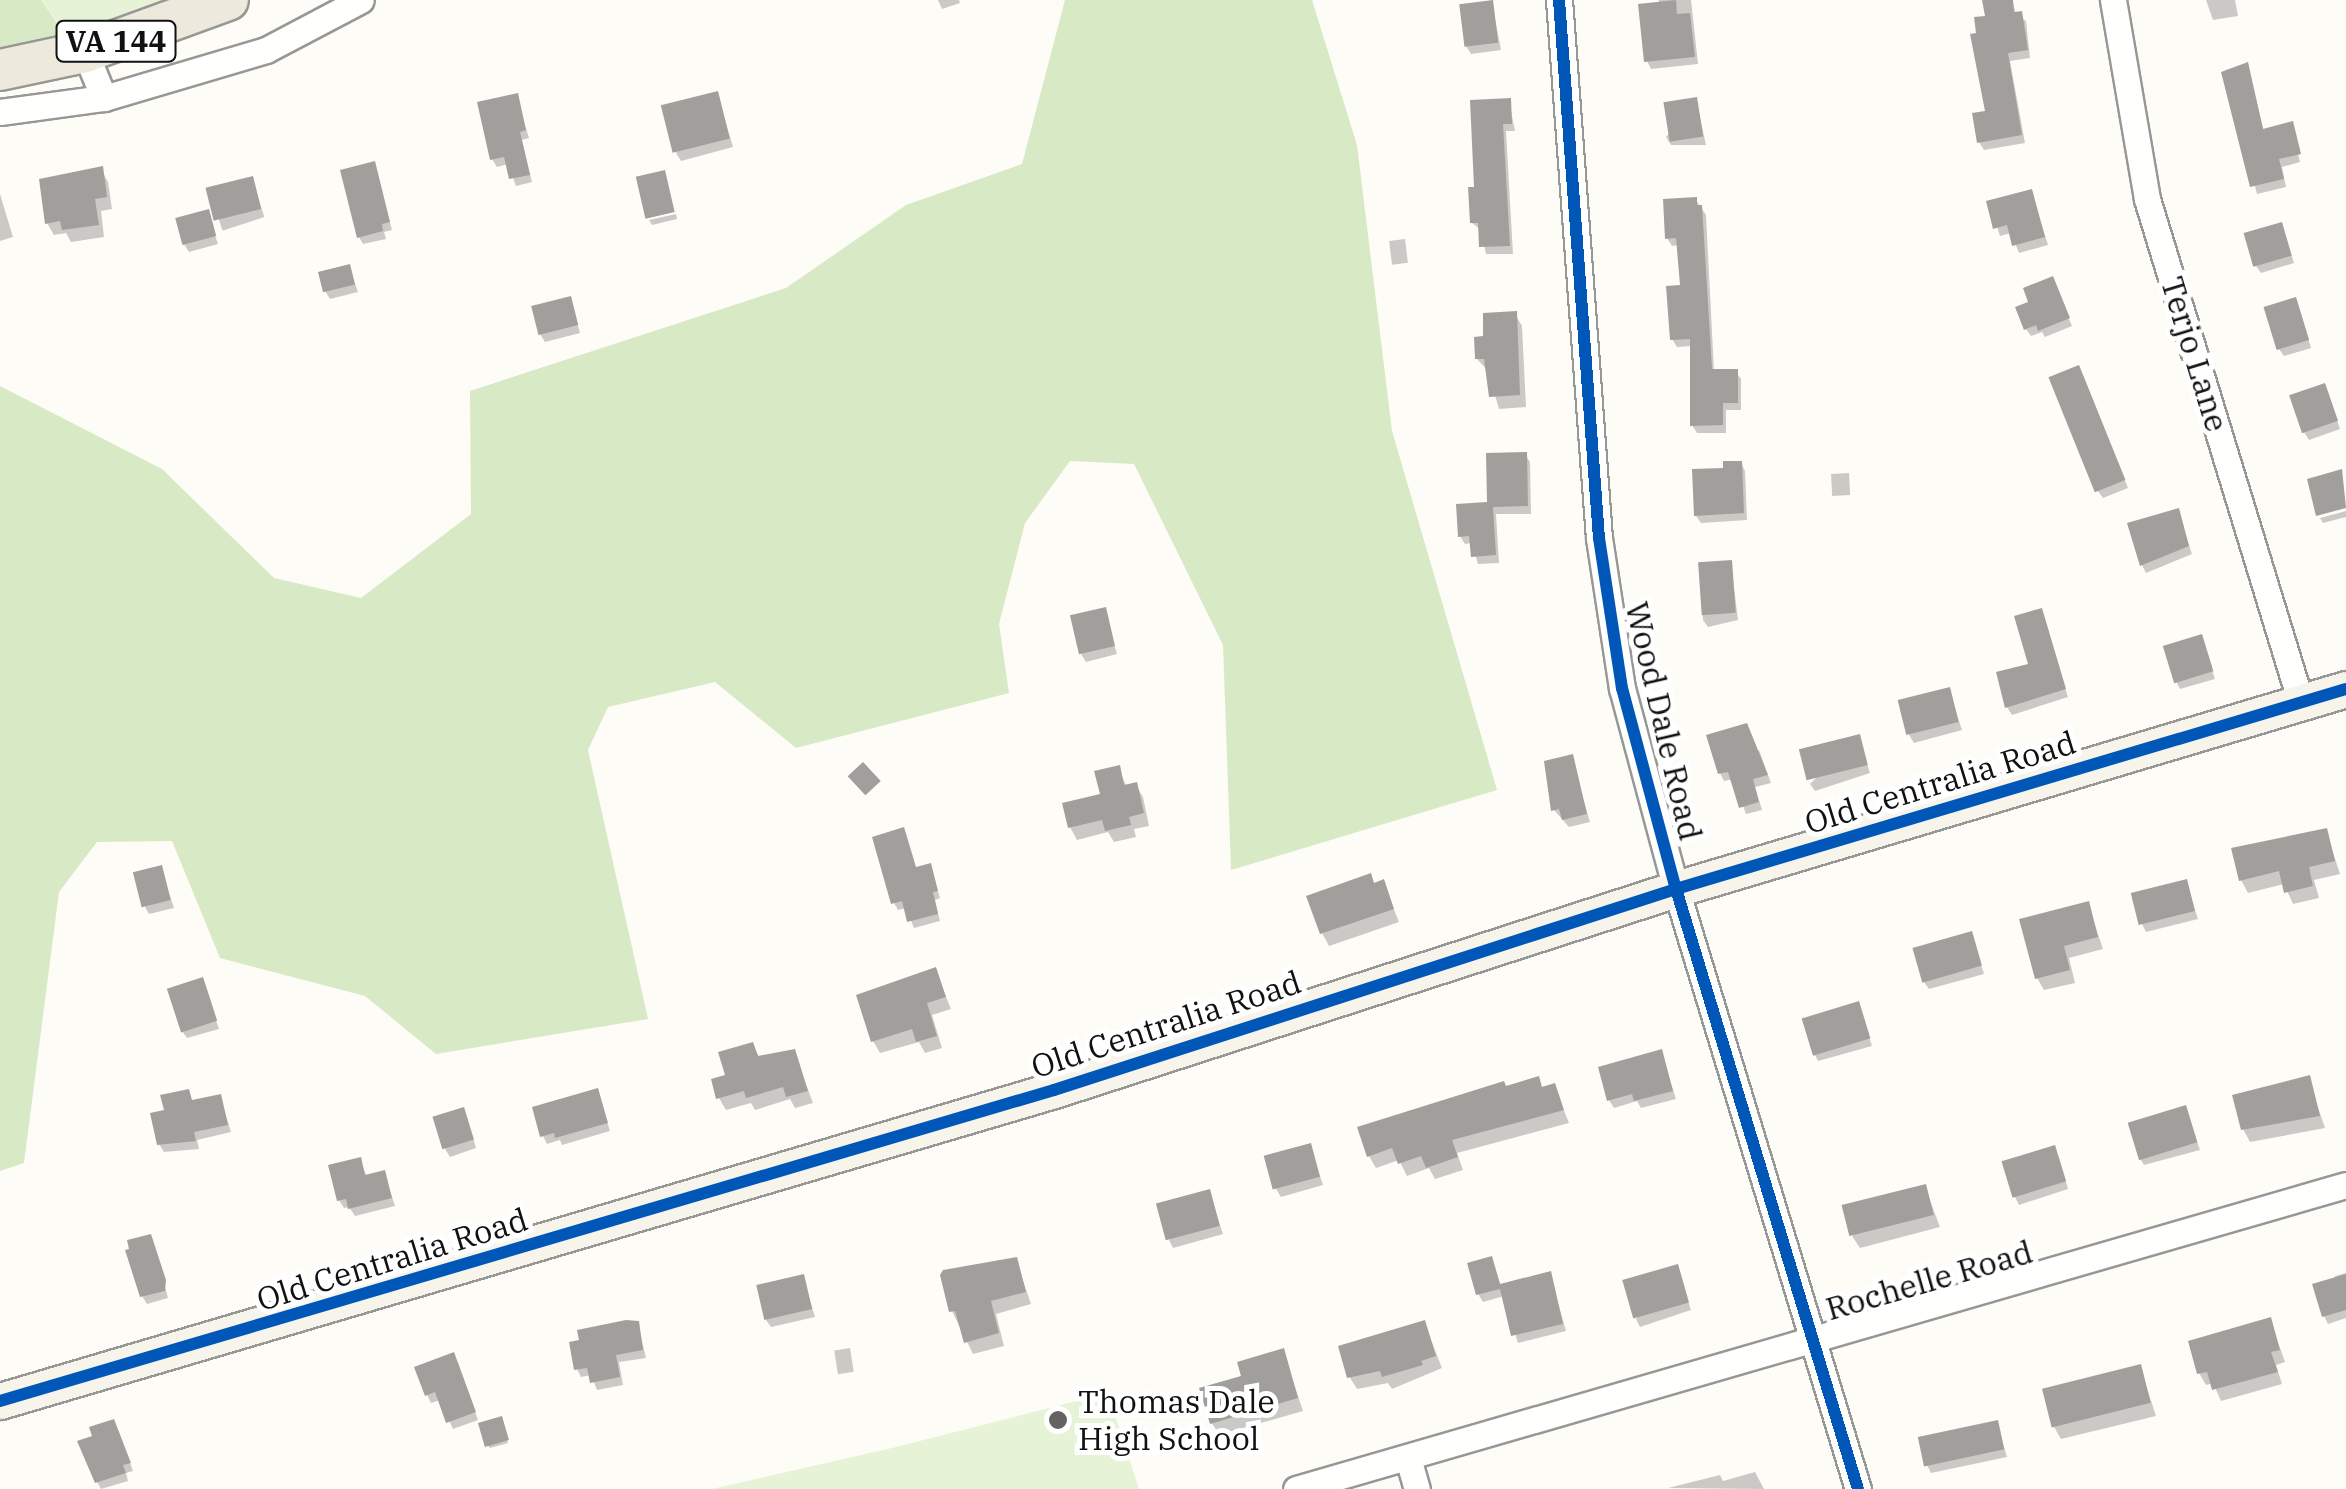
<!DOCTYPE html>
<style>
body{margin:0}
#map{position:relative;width:2346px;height:1489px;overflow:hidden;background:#fdfcf7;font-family:"IBM Plex Serif",serif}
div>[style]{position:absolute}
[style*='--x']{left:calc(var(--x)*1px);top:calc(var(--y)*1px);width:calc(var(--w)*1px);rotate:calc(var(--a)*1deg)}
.green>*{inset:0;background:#e7f3d7}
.forest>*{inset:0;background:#d8eac5}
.shadow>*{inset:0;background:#0003;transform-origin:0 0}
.building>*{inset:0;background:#a19f9c;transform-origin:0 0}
.roads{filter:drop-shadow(2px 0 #979795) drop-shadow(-2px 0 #979795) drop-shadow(0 2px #979795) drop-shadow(0 -2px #979795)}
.street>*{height:25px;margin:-12.5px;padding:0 12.5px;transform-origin:12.5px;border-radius:12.5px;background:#fffffe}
.secondary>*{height:35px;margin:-17.5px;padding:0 17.5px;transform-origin:17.5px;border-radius:17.5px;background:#f6f4eb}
.primary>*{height:40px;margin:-20px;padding:0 20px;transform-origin:20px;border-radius:20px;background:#ede9dc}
.cycleway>*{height:12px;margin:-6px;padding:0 6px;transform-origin:6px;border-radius:6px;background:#0057b8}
.dots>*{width:28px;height:28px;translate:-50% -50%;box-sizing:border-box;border:5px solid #fff;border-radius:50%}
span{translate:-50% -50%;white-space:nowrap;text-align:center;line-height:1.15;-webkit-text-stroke:10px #fff;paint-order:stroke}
.shield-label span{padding:2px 8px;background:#fff;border:2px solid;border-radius:8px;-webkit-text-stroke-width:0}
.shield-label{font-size:30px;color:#111;font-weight:700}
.street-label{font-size:32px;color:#111}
.poi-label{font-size:32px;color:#111}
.left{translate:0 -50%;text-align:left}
</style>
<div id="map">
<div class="green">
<div style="clip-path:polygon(41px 0,169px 0,176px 9px,68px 44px,67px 35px)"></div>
<div style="clip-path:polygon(1108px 1393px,1139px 1489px,712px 1489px,892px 1448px)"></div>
</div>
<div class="forest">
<div style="clip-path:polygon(0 0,41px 0,69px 40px,0 58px)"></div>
<div style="clip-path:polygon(1065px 0,1312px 0,1357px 145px,1392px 431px,1497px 790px,1231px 870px,1223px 645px,1134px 464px,1070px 461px,1025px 523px,999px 624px,1009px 693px,796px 748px,715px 682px,608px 707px,588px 750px,648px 1019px,436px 1054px,365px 996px,220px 958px,172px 841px,97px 842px,59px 892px,24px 1163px,0 1171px,0 386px,162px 469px,274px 578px,361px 598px,471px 514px,470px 391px,786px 288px,906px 205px,1022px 164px)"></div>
</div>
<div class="shadow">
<div style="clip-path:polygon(938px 0,959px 0,960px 3px,942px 9px)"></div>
<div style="clip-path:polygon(1659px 0,1691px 0,1698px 64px,1651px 69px,1647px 61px)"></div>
<div style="clip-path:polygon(2012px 0,2016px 14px,2026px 21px,2030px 58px,2010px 61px,2025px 143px,1984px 150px,1979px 142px,1988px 113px,1979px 35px,1988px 18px)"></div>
<div style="clip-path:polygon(2206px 0,2235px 0,2238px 16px,2213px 20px)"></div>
<div style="clip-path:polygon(1492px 3px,1501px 50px,1471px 54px,1466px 46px)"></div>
<div style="clip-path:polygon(2247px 65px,2264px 131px,2292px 129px,2300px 162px,2282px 167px,2286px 187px,2257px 194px,2226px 70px)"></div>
<div style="clip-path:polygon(717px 94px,733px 147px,681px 161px,676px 153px)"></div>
<div style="clip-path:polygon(516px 96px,529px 138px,522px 140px,532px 182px,516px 186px,508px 164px,497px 167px,492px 159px)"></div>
<div style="clip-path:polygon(1696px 100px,1706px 145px,1671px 145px,1666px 137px)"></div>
<div style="clip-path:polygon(1509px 101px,1515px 131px,1506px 131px,1513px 254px,1486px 254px,1481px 230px,1472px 223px,1477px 189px)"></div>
<div style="clip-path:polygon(374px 164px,392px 230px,384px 232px,386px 239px,363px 244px,359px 237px)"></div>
<div style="clip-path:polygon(101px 169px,108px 182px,112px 209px,101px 211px,104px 237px,71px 242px,66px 233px,54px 235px,47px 223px)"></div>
<div style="left:252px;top:179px;width:40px;height:44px;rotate:72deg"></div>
<div style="clip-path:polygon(2031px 191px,2048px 245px,2019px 253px,2011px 233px,2000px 236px,1989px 203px)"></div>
<div style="clip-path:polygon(0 194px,13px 237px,0 241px)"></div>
<div style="clip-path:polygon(1696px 200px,1706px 215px,1714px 371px,1736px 372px,1741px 379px,1741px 410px,1726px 410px,1726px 433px,1697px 433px,1692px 425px,1692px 346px,1677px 347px,1672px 339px,1682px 288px,1679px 245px,1672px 246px,1667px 238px)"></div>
<div style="clip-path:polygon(207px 212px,218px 244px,189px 252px,184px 244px)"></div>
<div style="clip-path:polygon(676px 214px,677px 219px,652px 225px,649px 220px)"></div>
<div style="clip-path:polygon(2285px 233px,2294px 263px,2261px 273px,2256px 266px)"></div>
<div style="left:1405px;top:239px;width:24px;height:16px;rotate:83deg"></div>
<div style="clip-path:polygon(349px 267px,358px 292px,330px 299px,325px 291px)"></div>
<div style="clip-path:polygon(2056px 287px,2072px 326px,2045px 337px,2042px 332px,2031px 336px,2026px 329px,2032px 303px)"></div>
<div style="clip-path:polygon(570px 298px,580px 333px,545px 342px,540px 334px)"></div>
<div style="clip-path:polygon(2299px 308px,2311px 348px,2284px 356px,2279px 349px)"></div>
<div style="clip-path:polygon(1515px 314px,1522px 326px,1526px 407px,1499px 409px,1488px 371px,1477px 359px,1486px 339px)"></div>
<div style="clip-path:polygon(2083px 375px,2128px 488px,2103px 498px,2098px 491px)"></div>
<div style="clip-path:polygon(2328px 393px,2340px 429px,2309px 440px,2304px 432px)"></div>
<div style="clip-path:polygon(1525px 454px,1530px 462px,1531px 514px,1496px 514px,1499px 563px,1478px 564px,1472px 543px,1465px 544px,1460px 536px)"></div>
<div style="clip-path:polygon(1741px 463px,1745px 471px,1747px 520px,1701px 523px,1696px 516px)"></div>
<div style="left:1849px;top:473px;width:22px;height:18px;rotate:87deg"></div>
<div style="clip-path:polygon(2178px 511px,2192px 554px,2146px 573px,2142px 565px)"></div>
<div style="clip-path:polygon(2346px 511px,2346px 517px,2323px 523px,2320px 518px)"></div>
<div style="clip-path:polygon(1700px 563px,1731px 563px,1738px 620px,1708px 627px,1703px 620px)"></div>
<div style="clip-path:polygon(1104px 610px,1117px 654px,1086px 662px,1081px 654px)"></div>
<div style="clip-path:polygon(2041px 611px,2068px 697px,2012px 715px,2007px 707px,2031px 665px)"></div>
<div style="clip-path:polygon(2201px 637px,2215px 679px,2180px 689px,2176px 681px)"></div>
<div style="clip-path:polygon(1949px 690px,1962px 730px,1914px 743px,1909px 735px)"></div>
<div style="clip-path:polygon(1858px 737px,1870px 773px,1815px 791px,1810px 784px)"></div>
<div style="clip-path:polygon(1759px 750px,1771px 783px,1755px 787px,1762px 810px,1746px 814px,1733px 779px,1724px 781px,1720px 773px)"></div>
<div style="clip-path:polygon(1571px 757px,1590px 822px,1569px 827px,1554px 810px)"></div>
<div style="clip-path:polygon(1118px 768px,1127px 787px,1136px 785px,1143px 797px,1149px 826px,1134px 829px,1136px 837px,1114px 842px,1108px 832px,1077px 840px,1070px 827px,1103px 796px)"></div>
<div style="clip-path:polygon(2326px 831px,2340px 874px,2314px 880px,2319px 898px,2293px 904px,2284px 884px,2248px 893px,2241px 880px)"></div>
<div style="clip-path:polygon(930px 866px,940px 898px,935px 900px,940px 921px,914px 928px,906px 908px,898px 910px,894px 903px,916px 870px)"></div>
<div style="clip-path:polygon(161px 868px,174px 908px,149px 914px,145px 907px)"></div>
<div style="clip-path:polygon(1383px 882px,1399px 922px,1329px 946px,1322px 933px)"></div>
<div style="clip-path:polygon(2186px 882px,2198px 919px,2146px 932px,2142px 924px)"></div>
<div style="clip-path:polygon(2088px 904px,2103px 949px,2069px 958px,2075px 983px,2044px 990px,2037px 978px)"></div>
<div style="clip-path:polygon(1971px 934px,1984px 974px,1929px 989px,1924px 982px)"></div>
<div style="clip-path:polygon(935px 970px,951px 1009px,932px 1015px,942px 1048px,925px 1053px,919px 1042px,880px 1053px,873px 1041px)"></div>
<div style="clip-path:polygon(202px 980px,219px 1029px,187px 1038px,182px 1031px)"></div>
<div style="clip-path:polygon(1858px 1004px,1872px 1046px,1818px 1061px,1814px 1053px)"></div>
<div style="clip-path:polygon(752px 1045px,760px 1058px,794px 1052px,813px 1103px,795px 1108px,790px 1099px,755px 1110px,751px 1103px,726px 1110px,719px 1098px)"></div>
<div style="clip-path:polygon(1661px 1052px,1676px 1099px,1641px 1108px,1637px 1101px,1614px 1108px,1609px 1100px)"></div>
<div style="clip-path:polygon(2308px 1078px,2325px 1128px,2250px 1142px,2243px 1129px)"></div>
<div style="clip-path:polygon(1554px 1086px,1569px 1123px,1457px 1153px,1463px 1170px,1435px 1179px,1429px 1168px,1407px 1176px,1399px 1160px,1376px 1168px,1369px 1156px,1506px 1089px)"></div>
<div style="clip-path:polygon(188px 1091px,193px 1103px,220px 1096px,231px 1132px,197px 1140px,199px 1149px,164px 1152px,159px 1144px,167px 1112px)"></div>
<div style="clip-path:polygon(597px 1091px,610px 1131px,562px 1145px,560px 1140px,547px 1144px,543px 1136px)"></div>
<div style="clip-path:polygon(2185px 1107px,2200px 1150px,2144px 1165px,2139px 1157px)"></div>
<div style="clip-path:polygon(467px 1118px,476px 1148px,450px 1157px,445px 1149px)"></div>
<div style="clip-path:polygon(1310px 1146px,1323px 1185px,1281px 1197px,1276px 1189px)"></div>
<div style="clip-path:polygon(2058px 1155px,2068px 1189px,2019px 1205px,2015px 1197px)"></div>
<div style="clip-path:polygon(360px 1160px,367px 1177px,384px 1173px,395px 1206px,355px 1216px,349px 1207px,344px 1208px,339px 1200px)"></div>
<div style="clip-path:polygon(1925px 1187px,1940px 1227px,1860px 1248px,1852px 1236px)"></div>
<div style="clip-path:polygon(1209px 1192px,1223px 1234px,1173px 1248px,1169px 1240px)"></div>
<div style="clip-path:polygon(154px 1245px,168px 1298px,147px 1304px,142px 1296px)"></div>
<div style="clip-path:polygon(1491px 1259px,1501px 1286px,1550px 1274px,1566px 1331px,1518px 1343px,1504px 1296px,1483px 1302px,1478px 1294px)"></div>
<div style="clip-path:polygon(1016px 1260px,1031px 1304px,996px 1314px,1004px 1346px,973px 1354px,952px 1311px,945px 1272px)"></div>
<div style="clip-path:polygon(1677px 1267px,1691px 1310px,1640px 1327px,1636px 1319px)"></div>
<div style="clip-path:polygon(2346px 1273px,2346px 1318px,2328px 1324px,2324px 1316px,2335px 1276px)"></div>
<div style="clip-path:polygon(803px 1277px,815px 1317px,771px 1327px,766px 1320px)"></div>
<div style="clip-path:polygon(2270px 1320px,2285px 1362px,2276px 1365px,2282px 1384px,2221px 1401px,2213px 1383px,2206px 1385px,2199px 1373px)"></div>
<div style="clip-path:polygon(1424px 1322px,1442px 1368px,1392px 1389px,1388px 1383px,1357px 1389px,1349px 1376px)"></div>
<div style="clip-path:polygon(638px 1324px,646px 1358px,619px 1362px,623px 1385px,597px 1390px,591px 1375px,581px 1377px,577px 1369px)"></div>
<div style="left:850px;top:1348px;width:24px;height:16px;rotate:81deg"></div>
<div style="clip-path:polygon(1283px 1351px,1303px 1411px,1219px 1435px,1212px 1423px)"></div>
<div style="clip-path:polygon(458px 1363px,478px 1420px,453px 1429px,440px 1400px,431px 1403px,427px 1395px)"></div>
<div style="clip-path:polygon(2140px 1367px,2156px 1416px,2061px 1439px,2054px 1427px)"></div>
<div style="clip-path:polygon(502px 1422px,508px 1443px,490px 1448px,488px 1446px)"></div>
<div style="clip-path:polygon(1997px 1423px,2007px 1457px,1931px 1473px,1927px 1465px)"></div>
<div style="clip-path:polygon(118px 1430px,133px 1471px,126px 1473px,128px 1481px,101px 1489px,97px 1482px)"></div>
<div style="clip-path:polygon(1755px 1472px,1764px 1489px,1668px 1488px,1720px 1475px,1723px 1481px)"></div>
</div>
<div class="building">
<div style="left:1493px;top:0;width:43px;height:34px;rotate:83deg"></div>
<div style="clip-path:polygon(1676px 0,1677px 14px,1690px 13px,1695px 57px,1644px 62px,1638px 4px)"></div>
<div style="clip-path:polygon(1982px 0,2013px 0,2014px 12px,2022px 11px,2028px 50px,2008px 53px,2022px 135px,1977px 143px,1972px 113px,1985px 111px,1970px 34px,1976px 33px,1974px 17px,1985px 16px)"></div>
<div style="clip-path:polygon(2248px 62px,2263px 129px,2293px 121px,2301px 154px,2279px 159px,2284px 179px,2250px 187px,2221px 72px)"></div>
<div style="left:718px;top:91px;width:49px;height:59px;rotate:76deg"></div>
<div style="clip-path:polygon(518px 93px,526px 130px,520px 132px,530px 175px,509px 179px,504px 157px,490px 160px,477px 102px)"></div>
<div style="left:1697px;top:97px;width:40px;height:34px;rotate:81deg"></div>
<div style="clip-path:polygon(1511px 98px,1512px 124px,1503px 124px,1510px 246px,1479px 247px,1478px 223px,1470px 223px,1468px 187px,1474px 187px,1470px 100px)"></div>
<div style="clip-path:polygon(375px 161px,390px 222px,382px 224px,383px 231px,357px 238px,340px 170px)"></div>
<div style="clip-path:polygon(103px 166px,107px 197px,95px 199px,99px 225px,62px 230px,60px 221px,45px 224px,39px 179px)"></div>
<div style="left:665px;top:170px;width:43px;height:30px;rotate:77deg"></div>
<div style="left:253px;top:176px;width:34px;height:49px;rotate:76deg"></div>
<div style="clip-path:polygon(2032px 189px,2045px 237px,2012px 246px,2007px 225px,1993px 229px,1986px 201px)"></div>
<div style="clip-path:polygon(1697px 197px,1697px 205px,1702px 205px,1712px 369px,1738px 369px,1738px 403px,1723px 403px,1723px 425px,1690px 426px,1690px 339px,1670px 340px,1666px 286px,1680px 285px,1676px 238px,1665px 239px,1663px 199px)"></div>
<div style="left:209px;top:209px;width:28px;height:35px;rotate:75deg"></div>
<div style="left:2282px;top:222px;width:35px;height:40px;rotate:74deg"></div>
<div style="left:350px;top:264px;width:21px;height:33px;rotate:76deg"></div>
<div style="clip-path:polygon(2053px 276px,2070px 318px,2038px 331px,2036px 325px,2024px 330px,2015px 307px,2028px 302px,2023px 288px)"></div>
<div style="left:571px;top:296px;width:30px;height:41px;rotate:76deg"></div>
<div style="left:2296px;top:297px;width:45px;height:34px;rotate:73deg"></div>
<div style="clip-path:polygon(1517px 311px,1520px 395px,1489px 397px,1484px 359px,1475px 359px,1474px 337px,1483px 336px,1483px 313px)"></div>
<div style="left:2079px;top:365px;width:124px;height:33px;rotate:68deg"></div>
<div style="left:2325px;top:383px;width:40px;height:38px;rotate:71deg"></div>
<div style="clip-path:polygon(1527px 452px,1528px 506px,1493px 507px,1496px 555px,1471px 557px,1469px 536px,1458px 537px,1456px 504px,1487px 502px,1486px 453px)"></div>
<div style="clip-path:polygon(1723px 461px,1742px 461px,1744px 513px,1694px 516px,1692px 469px,1723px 468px)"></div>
<div style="clip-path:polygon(2342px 469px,2346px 508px,2316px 516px,2307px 479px)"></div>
<div style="clip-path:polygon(2179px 508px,2189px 546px,2140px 566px,2127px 523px)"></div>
<div style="left:1732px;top:560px;width:53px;height:34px;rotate:86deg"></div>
<div style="left:1106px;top:607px;width:40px;height:37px;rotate:77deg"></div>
<div style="clip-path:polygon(2042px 608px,2066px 689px,2005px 708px,1996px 672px,2028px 664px,2014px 616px)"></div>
<div style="left:2202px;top:634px;width:39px;height:41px;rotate:73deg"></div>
<div style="left:1950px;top:687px;width:36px;height:54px;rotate:76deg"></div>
<div style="clip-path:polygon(1747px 723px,1768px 775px,1753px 779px,1759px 802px,1739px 808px,1728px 772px,1718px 774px,1706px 735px)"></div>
<div style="left:1860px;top:734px;width:32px;height:63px;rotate:76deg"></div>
<div style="clip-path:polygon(1573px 754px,1587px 814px,1562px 820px,1559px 809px,1551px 811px,1544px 761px)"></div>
<div style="left:863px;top:762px;width:26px;height:21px;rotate:47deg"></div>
<div style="clip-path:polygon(1120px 765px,1124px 785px,1137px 782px,1144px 813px,1129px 817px,1131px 825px,1105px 831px,1102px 820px,1068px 828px,1062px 803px,1100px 794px,1094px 771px)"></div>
<div style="clip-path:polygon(904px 827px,916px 867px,931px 863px,938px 891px,933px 892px,938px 914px,907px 922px,902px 901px,891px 904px,872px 837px)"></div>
<div style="clip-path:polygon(2327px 828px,2335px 861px,2309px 867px,2313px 886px,2284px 893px,2279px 871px,2239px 881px,2231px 848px)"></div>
<div style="left:162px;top:865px;width:36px;height:30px;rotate:76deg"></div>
<div style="clip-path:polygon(1371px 873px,1374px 883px,1384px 879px,1394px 909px,1320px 934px,1306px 896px)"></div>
<div style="left:2187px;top:879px;width:33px;height:58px;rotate:76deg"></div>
<div style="clip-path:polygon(2089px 901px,2098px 937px,2064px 946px,2070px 970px,2035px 979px,2019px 919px)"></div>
<div style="left:1972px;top:931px;width:36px;height:62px;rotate:74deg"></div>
<div style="clip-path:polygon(936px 967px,946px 997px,927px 1003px,937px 1036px,916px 1042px,912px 1029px,871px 1042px,856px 995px)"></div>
<div style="left:203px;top:977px;width:46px;height:38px;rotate:72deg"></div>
<div style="left:1859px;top:1001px;width:39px;height:60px;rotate:73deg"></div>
<div style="clip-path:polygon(753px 1042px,758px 1056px,795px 1049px,808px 1091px,786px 1097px,783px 1087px,746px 1098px,744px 1091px,716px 1099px,711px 1079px,725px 1075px,718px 1052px)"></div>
<div style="clip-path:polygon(1662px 1049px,1673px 1091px,1634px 1101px,1632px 1094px,1607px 1101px,1598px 1067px)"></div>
<div style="clip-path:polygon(2310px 1075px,2320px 1116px,2241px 1130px,2232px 1095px)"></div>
<div style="clip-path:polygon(1539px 1076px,1542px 1087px,1555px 1083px,1564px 1110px,1452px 1140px,1458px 1157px,1426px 1168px,1421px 1156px,1398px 1164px,1392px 1148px,1367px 1157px,1357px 1127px,1504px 1081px,1506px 1086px)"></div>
<div style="clip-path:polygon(598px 1088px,608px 1123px,555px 1138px,554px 1133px,540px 1137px,532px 1107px)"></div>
<div style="clip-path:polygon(189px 1089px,192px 1100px,221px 1094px,228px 1125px,194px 1132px,196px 1141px,157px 1145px,150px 1113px,164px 1110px,160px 1095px)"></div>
<div style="left:2186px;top:1105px;width:39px;height:61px;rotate:73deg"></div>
<div style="left:464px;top:1107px;width:34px;height:33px;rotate:73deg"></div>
<div style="left:1311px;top:1143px;width:35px;height:49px;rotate:75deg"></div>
<div style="left:2055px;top:1145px;width:38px;height:56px;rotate:73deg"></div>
<div style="clip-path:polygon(361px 1157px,365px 1175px,385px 1170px,392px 1198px,348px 1209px,346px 1199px,337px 1201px,328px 1165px)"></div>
<div style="left:1926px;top:1184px;width:32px;height:87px;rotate:76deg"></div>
<div style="left:1210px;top:1189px;width:38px;height:56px;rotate:75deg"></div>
<div style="clip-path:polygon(151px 1234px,166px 1280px,165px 1291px,140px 1297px,125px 1250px,129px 1249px,127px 1240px)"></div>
<div style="clip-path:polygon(1492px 1256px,1500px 1284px,1551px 1271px,1563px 1324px,1511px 1336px,1500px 1289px,1476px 1295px,1467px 1263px)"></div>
<div style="clip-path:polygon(1017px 1257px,1026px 1292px,991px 1301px,999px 1333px,964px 1343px,955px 1311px,949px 1312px,940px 1275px,943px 1270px)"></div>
<div style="left:1678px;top:1264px;width:40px;height:58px;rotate:74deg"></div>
<div style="left:804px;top:1274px;width:36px;height:49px;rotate:77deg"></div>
<div style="clip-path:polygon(2346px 1274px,2346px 1310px,2322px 1317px,2312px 1284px)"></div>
<div style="clip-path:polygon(2271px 1317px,2280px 1350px,2271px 1352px,2278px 1372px,2212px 1390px,2207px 1372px,2197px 1374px,2188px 1341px)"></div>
<div style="clip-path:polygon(626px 1320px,639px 1321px,643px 1350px,616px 1355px,620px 1377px,590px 1383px,587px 1368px,574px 1370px,569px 1342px,579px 1340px,577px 1330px)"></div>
<div style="clip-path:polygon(1425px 1320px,1436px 1356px,1421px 1361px,1423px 1365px,1382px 1377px,1380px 1371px,1347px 1378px,1338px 1346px)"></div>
<div style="clip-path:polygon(1284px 1348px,1298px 1398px,1210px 1424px,1199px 1388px,1241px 1376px,1237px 1362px)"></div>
<div style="clip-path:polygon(454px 1352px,476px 1412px,446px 1423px,435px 1392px,425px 1396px,414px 1367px)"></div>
<div style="left:2141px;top:1364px;width:40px;height:102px;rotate:76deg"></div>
<div style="left:502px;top:1416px;width:25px;height:25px;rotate:74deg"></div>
<div style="clip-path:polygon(114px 1419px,131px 1463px,123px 1465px,126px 1473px,95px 1483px,77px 1441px,92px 1436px,89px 1427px)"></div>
<div style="left:1998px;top:1420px;width:30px;height:82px;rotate:78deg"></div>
</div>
<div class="roads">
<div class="street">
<div style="--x:1559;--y:0;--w:539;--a:85.75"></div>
<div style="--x:1599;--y:538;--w:152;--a:81.3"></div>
<div style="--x:1622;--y:688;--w:208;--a:75"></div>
<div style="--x:1676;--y:889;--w:627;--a:73.13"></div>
<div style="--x:2113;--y:0;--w:202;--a:80.3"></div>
<div style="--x:2147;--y:199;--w:527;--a:73.01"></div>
<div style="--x:85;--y:52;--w:50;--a:67.6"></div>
<div style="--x:0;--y:112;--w:105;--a:-7.7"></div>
<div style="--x:104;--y:98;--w:169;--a:-16.5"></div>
<div style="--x:266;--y:50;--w:107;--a:-27.8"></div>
<div style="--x:1408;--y:1458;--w:32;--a:74"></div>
<div style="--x:1296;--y:1489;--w:1093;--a:-16.15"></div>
</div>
<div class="secondary">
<div style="--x:0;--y:1401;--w:1099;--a:-16.44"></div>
<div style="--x:1054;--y:1090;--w:654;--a:-17.91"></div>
<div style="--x:1676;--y:889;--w:699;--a:-16.62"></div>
</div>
<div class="primary">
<div style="--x:0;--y:70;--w:87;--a:-12"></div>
<div style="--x:85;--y:52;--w:152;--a:-20"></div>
</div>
</div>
<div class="cycleway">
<div style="--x:1559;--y:0;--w:539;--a:85.75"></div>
<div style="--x:1599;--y:538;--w:152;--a:81.3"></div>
<div style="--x:1622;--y:688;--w:208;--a:75"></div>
<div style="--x:1676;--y:889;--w:627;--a:73.13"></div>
<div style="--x:0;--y:1401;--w:1099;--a:-16.44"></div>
<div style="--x:1054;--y:1090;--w:654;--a:-17.91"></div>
<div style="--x:1676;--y:889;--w:699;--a:-16.62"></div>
</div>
<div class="dots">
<div style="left:1058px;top:1420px;background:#646362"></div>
</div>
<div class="shield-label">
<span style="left:116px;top:41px">VA 144</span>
</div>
<div class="street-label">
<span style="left:2195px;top:354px;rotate:73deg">Terjo Lane</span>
<span style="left:1664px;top:721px;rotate:77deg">Wood Dale Road</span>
<span style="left:1940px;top:782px;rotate:-17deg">Old Centralia Road</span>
<span style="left:1166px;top:1024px;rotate:-18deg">Old Centralia Road</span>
<span style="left:392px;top:1259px;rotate:-17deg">Old Centralia Road</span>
<span style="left:1929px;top:1280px;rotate:-16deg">Rochelle Road</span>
</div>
<div class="poi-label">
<span class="left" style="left:1078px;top:1420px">Thomas Dale<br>High School</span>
</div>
</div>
